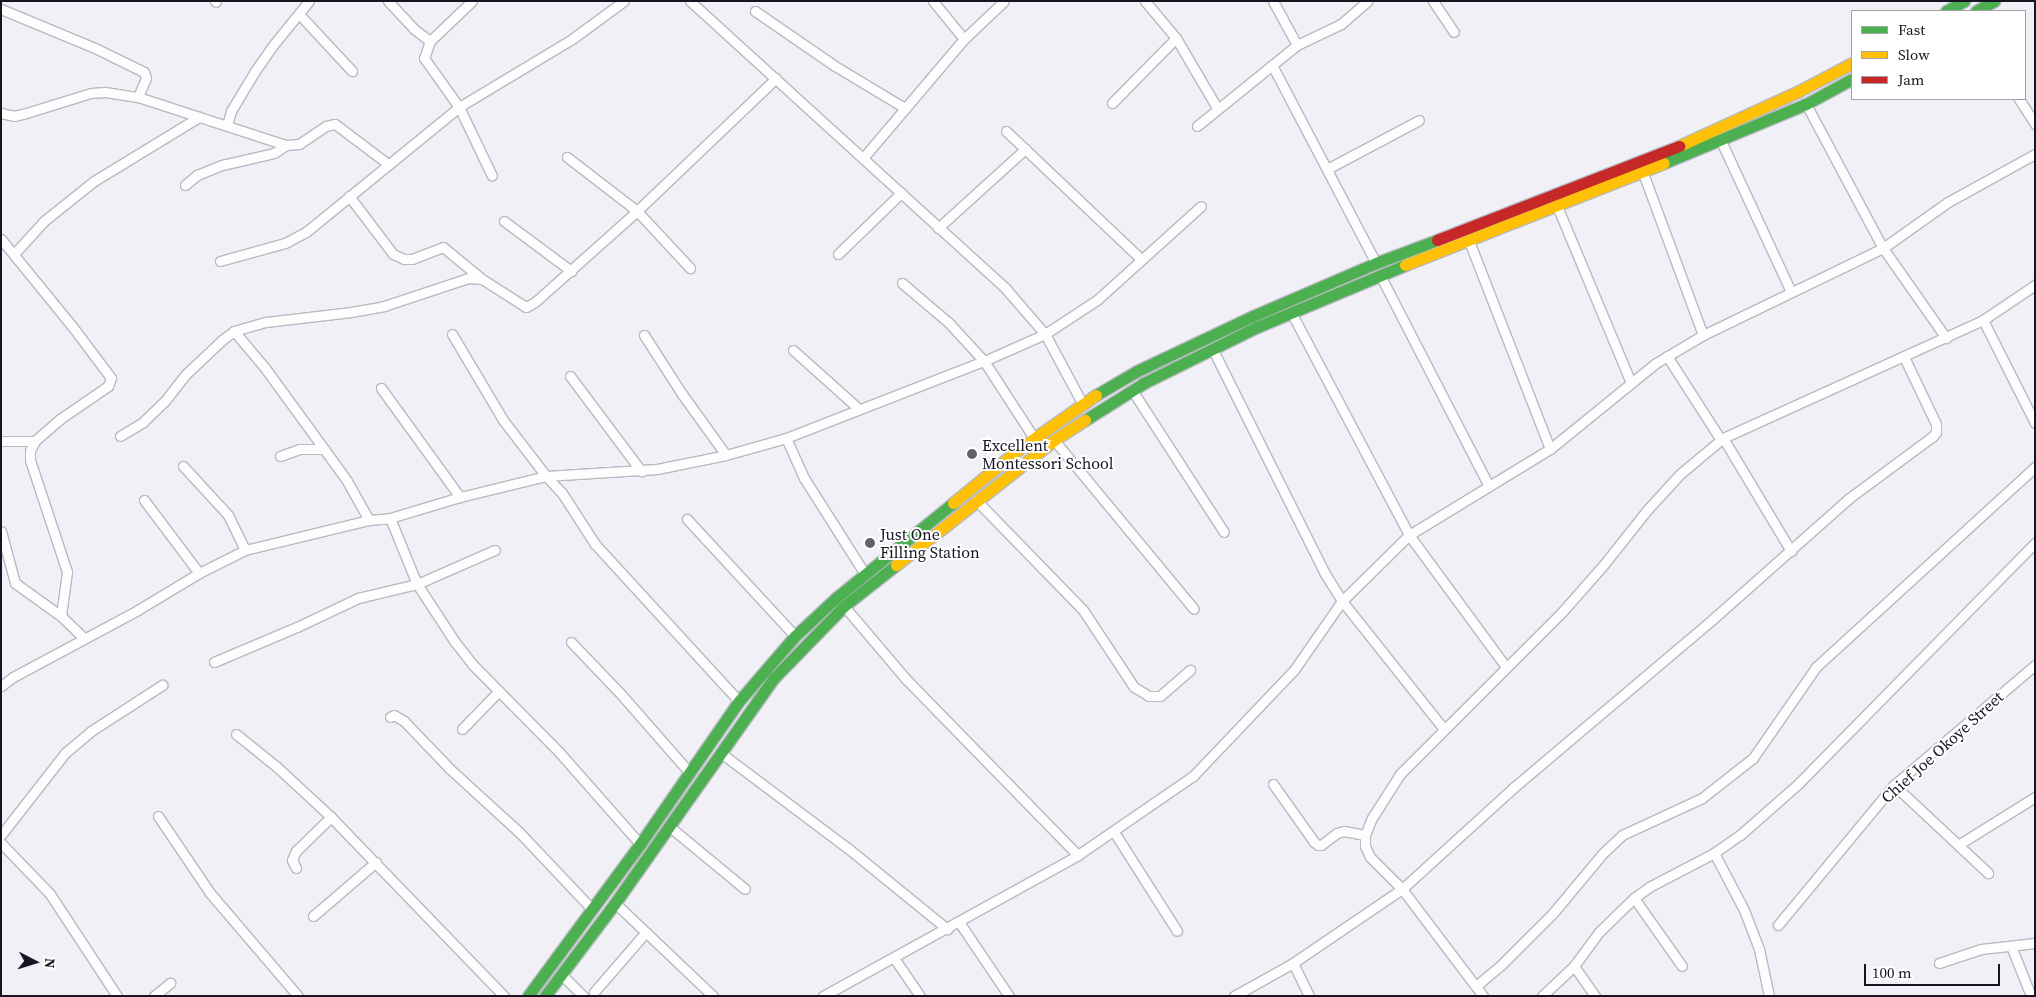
<!DOCTYPE html>
<style>
body{margin:0}
#map{position:relative;width:2036px;height:997px;overflow:hidden;background:#f0f0f6;font-family:"Source Serif 4",serif}
div>[style]{position:absolute}
[style*='--x']{left:calc(var(--x)*1px);top:calc(var(--y)*1px);width:calc(var(--w)*1px);rotate:calc(var(--a)*1deg)}
.roads{filter:drop-shadow(1px 0 #b8b9c1) drop-shadow(-1px 0 #b8b9c1) drop-shadow(0 1px #b8b9c1) drop-shadow(0 -1px #b8b9c1)}
.street>*{height:9px;margin:-4.5px;padding:0 4.5px;transform-origin:4.5px;border-radius:4.5px;background:#fdfdfe}
.fast>*{height:11px;margin:-5.5px;padding:0 5.5px;transform-origin:5.5px;border-radius:5.5px;background:#4caf50}
.slow>*{height:11px;margin:-5.5px;padding:0 5.5px;transform-origin:5.5px;border-radius:5.5px;background:#ffc107}
.jam>*{height:11px;margin:-5.5px;padding:0 5.5px;transform-origin:5.5px;border-radius:5.5px;background:#c62828}
.dots>*{width:14px;height:14px;translate:-50% -50%;box-sizing:border-box;border:2px solid #fff;border-radius:50%}
span{translate:-50% -50%;white-space:nowrap;text-align:center;line-height:1.15;-webkit-text-stroke:4px #fff;paint-order:stroke}
.poi-label{font-size:16px;color:#151621}
.left{translate:0 -50%;text-align:left}
.street-label{font-size:16px;color:#151621}
.frame{position:absolute;inset:0;border:2px solid #151621;pointer-events:none}
.legend{position:absolute;left:1851px;top:10px;width:175px;height:90px;box-sizing:border-box;background:#fff;border:1px solid #a1a2a6;margin:0;padding:6px 9px;list-style:none;font-size:15px;color:#151621}
.legend li{display:flex;align-items:center;gap:10px;height:25px}
.legend b{width:25px;border:1px solid #a1a2a6}
.north{position:absolute;left:10px;top:937px;width:50px;height:50px;-webkit-text-stroke:4px #fff;paint-order:stroke;rotate:95deg;font-size:14px;font-weight:700;line-height:20px;text-align:center;color:#151621}
.north::after{content:'';display:block;margin:auto;width:18px;height:22px;background:#151621;clip-path:polygon(50% 0,100% 100%,50% 72%,0 100%)}
.scale{position:absolute;left:1864px;top:964px;width:136px;height:22px;box-sizing:border-box;border:2px solid #151621;border-top:0;padding-left:6px;font-size:15px;line-height:18px;white-space:nowrap;color:#151621;-webkit-text-stroke:4px #fff;paint-order:stroke}
</style>
<div id="map">
<div class="roads">
<div class="street">
<div style="--x:215;--y:1;--w:1;--a:45"></div>
<div style="--x:388;--y:1;--w:38;--a:47"></div>
<div style="--x:414;--y:29;--w:20;--a:37"></div>
<div style="--x:472;--y:1;--w:58;--a:136.4"></div>
<div style="--x:430;--y:41;--w:18;--a:109"></div>
<div style="--x:424;--y:58;--w:60;--a:54.5"></div>
<div style="--x:459;--y:107;--w:76;--a:64.4"></div>
<div style="--x:690;--y:1;--w:428;--a:42.3"></div>
<div style="--x:1006;--y:289;--w:60;--a:49.1"></div>
<div style="--x:1045;--y:334;--w:62;--a:-33.2"></div>
<div style="--x:1097;--y:300;--w:140;--a:-42.1"></div>
<div style="--x:933;--y:1;--w:49;--a:50.8"></div>
<div style="--x:1145;--y:1;--w:48;--a:50"></div>
<div style="--x:1176;--y:38;--w:81;--a:59.6"></div>
<div style="--x:1273;--y:1;--w:50;--a:61.4"></div>
<div style="--x:1433;--y:1;--w:37;--a:56"></div>
<div style="--x:1;--y:9;--w:104;--a:22.6"></div>
<div style="--x:97;--y:49;--w:52;--a:26.1"></div>
<div style="--x:144;--y:72;--w:6;--a:72"></div>
<div style="--x:146;--y:78;--w:21;--a:113"></div>
<div style="--x:755;--y:11;--w:97;--a:34.5"></div>
<div style="--x:835;--y:66;--w:82;--a:31"></div>
<div style="--x:299;--y:14;--w:78;--a:47.1"></div>
<div style="--x:1272;--y:65;--w:224;--a:62.3"></div>
<div style="--x:2019;--y:99;--w:30;--a:57"></div>
<div style="--x:1112;--y:103;--w:91;--a:-45.4"></div>
<div style="--x:1806;--y:104;--w:163;--a:61.9"></div>
<div style="--x:1883;--y:248;--w:110;--a:55"></div>
<div style="--x:1;--y:113;--w:13;--a:13"></div>
<div style="--x:14;--y:116;--w:9;--a:-13"></div>
<div style="--x:23;--y:114;--w:71;--a:-17.2"></div>
<div style="--x:91;--y:93;--w:14;--a:-4"></div>
<div style="--x:105;--y:92;--w:33;--a:9"></div>
<div style="--x:138;--y:97;--w:156;--a:18"></div>
<div style="--x:286;--y:145;--w:13;--a:-4"></div>
<div style="--x:299;--y:144;--w:32;--a:-34"></div>
<div style="--x:326;--y:126;--w:9;--a:-13"></div>
<div style="--x:335;--y:124;--w:66;--a:37"></div>
<div style="--x:227;--y:125;--w:15;--a:-74"></div>
<div style="--x:231;--y:111;--w:47;--a:-59"></div>
<div style="--x:255;--y:71;--w:33;--a:-55"></div>
<div style="--x:274;--y:44;--w:55;--a:-50.9"></div>
<div style="--x:1197;--y:126;--w:129;--a:-39"></div>
<div style="--x:1297;--y:45;--w:49;--a:-25.5"></div>
<div style="--x:1341;--y:24;--w:35;--a:-41"></div>
<div style="--x:1006;--y:131;--w:186;--a:43.5"></div>
<div style="--x:1721;--y:141;--w:166;--a:65.1"></div>
<div style="--x:567;--y:157;--w:88;--a:37.6"></div>
<div style="--x:637;--y:211;--w:78;--a:47.1"></div>
<div style="--x:863;--y:158;--w:156;--a:-49.7"></div>
<div style="--x:964;--y:39;--w:55;--a:-43.5"></div>
<div style="--x:1327;--y:169;--w:104;--a:-28"></div>
<div style="--x:1643;--y:173;--w:173;--a:69.7"></div>
<div style="--x:185;--y:185;--w:16;--a:-40"></div>
<div style="--x:197;--y:175;--w:27;--a:-22"></div>
<div style="--x:222;--y:165;--w:53;--a:-13"></div>
<div style="--x:274;--y:153;--w:14;--a:-34"></div>
<div style="--x:349;--y:196;--w:73;--a:52.8"></div>
<div style="--x:393;--y:254;--w:12;--a:24"></div>
<div style="--x:404;--y:259;--w:8;--a:0"></div>
<div style="--x:412;--y:259;--w:33;--a:-21"></div>
<div style="--x:443;--y:247;--w:50;--a:39.4"></div>
<div style="--x:482;--y:279;--w:52;--a:32.5"></div>
<div style="--x:526;--y:307;--w:10;--a:-29"></div>
<div style="--x:535;--y:302;--w:137;--a:-41.7"></div>
<div style="--x:637;--y:211;--w:192;--a:-43.7"></div>
<div style="--x:1557;--y:206;--w:192;--a:67.3"></div>
<div style="--x:504;--y:221;--w:84;--a:36.7"></div>
<div style="--x:938;--y:228;--w:118;--a:-42.2"></div>
<div style="--x:1;--y:239;--w:112;--a:50.8"></div>
<div style="--x:72;--y:326;--w:65;--a:53.1"></div>
<div style="--x:111;--y:378;--w:9;--a:111"></div>
<div style="--x:108;--y:386;--w:58;--a:145.5"></div>
<div style="--x:60;--y:419;--w:33;--a:139"></div>
<div style="--x:35;--y:441;--w:11;--a:117"></div>
<div style="--x:30;--y:451;--w:9;--a:90"></div>
<div style="--x:30;--y:460;--w:118;--a:71.7"></div>
<div style="--x:67;--y:572;--w:44;--a:97.8"></div>
<div style="--x:1469;--y:241;--w:223;--a:68.7"></div>
<div style="--x:14;--y:254;--w:45;--a:-47.7"></div>
<div style="--x:44;--y:221;--w:64;--a:-38.7"></div>
<div style="--x:94;--y:181;--w:123;--a:-31.4"></div>
<div style="--x:838;--y:254;--w:88;--a:-44.1"></div>
<div style="--x:220;--y:261;--w:67;--a:-15.5"></div>
<div style="--x:285;--y:243;--w:24;--a:-28"></div>
<div style="--x:306;--y:232;--w:198;--a:-39.2"></div>
<div style="--x:459;--y:107;--w:132;--a:-31"></div>
<div style="--x:572;--y:39;--w:64;--a:-36.2"></div>
<div style="--x:1380;--y:275;--w:237;--a:62.7"></div>
<div style="--x:902;--y:283;--w:62;--a:40.4"></div>
<div style="--x:949;--y:323;--w:52;--a:47.4"></div>
<div style="--x:984;--y:361;--w:92;--a:57"></div>
<div style="--x:1291;--y:312;--w:252;--a:62.1"></div>
<div style="--x:1409;--y:535;--w:164;--a:53.7"></div>
<div style="--x:1983;--y:320;--w:115;--a:63.2"></div>
<div style="--x:234;--y:331;--w:48;--a:50"></div>
<div style="--x:265;--y:368;--w:100;--a:53.9"></div>
<div style="--x:324;--y:449;--w:39;--a:54"></div>
<div style="--x:347;--y:481;--w:45;--a:60.6"></div>
<div style="--x:452;--y:334;--w:100;--a:59.3"></div>
<div style="--x:503;--y:420;--w:71;--a:52.5"></div>
<div style="--x:546;--y:476;--w:23;--a:47"></div>
<div style="--x:562;--y:493;--w:61;--a:57.1"></div>
<div style="--x:595;--y:544;--w:213;--a:47.5"></div>
<div style="--x:644;--y:335;--w:70;--a:57.2"></div>
<div style="--x:682;--y:394;--w:75;--a:54.2"></div>
<div style="--x:1212;--y:348;--w:250;--a:63.4"></div>
<div style="--x:1324;--y:572;--w:34;--a:58"></div>
<div style="--x:1342;--y:601;--w:162;--a:51.5"></div>
<div style="--x:793;--y:350;--w:89;--a:41.8"></div>
<div style="--x:1667;--y:356;--w:100;--a:57.3"></div>
<div style="--x:570;--y:376;--w:119;--a:53.2"></div>
<div style="--x:381;--y:388;--w:135;--a:54.1"></div>
<div style="--x:1132;--y:390;--w:169;--a:57.1"></div>
<div style="--x:120;--y:436;--w:27;--a:-31"></div>
<div style="--x:143;--y:422;--w:29;--a:-44"></div>
<div style="--x:164;--y:402;--w:36;--a:-52"></div>
<div style="--x:186;--y:374;--w:50;--a:-43.4"></div>
<div style="--x:222;--y:340;--w:15;--a:-37"></div>
<div style="--x:234;--y:331;--w:33;--a:-16"></div>
<div style="--x:266;--y:322;--w:86;--a:-6.7"></div>
<div style="--x:351;--y:312;--w:34;--a:-10"></div>
<div style="--x:384;--y:306;--w:89;--a:-18.4"></div>
<div style="--x:468;--y:278;--w:14;--a:4"></div>
<div style="--x:786;--y:438;--w:44;--a:65.8"></div>
<div style="--x:804;--y:478;--w:114;--a:57.6"></div>
<div style="--x:1723;--y:438;--w:132;--a:59"></div>
<div style="--x:1054;--y:440;--w:219;--a:50.4"></div>
<div style="--x:1;--y:441;--w:34;--a:0"></div>
<div style="--x:280;--y:456;--w:20;--a:-20"></div>
<div style="--x:299;--y:449;--w:25;--a:0"></div>
<div style="--x:183;--y:466;--w:67;--a:47.4"></div>
<div style="--x:228;--y:515;--w:39;--a:64"></div>
<div style="--x:144;--y:500;--w:91;--a:53"></div>
<div style="--x:976;--y:500;--w:153;--a:45.8"></div>
<div style="--x:1083;--y:610;--w:92;--a:56.5"></div>
<div style="--x:1134;--y:687;--w:17;--a:31"></div>
<div style="--x:1149;--y:696;--w:11;--a:0"></div>
<div style="--x:1160;--y:696;--w:40;--a:-41"></div>
<div style="--x:390;--y:518;--w:71;--a:67.8"></div>
<div style="--x:417;--y:584;--w:69;--a:56.8"></div>
<div style="--x:455;--y:642;--w:28;--a:52"></div>
<div style="--x:472;--y:664;--w:124;--a:45.3"></div>
<div style="--x:559;--y:752;--w:123;--a:48.6"></div>
<div style="--x:687;--y:519;--w:159;--a:47.3"></div>
<div style="--x:1;--y:531;--w:54;--a:74.9"></div>
<div style="--x:15;--y:583;--w:57;--a:35.7"></div>
<div style="--x:61;--y:616;--w:32;--a:44"></div>
<div style="--x:844;--y:606;--w:96;--a:49.7"></div>
<div style="--x:906;--y:679;--w:246;--a:45.7"></div>
<div style="--x:571;--y:642;--w:69;--a:46.2"></div>
<div style="--x:619;--y:692;--w:106;--a:48.8"></div>
<div style="--x:214;--y:662;--w:90;--a:-22.9"></div>
<div style="--x:297;--y:627;--w:68;--a:-25.4"></div>
<div style="--x:358;--y:598;--w:61;--a:-13.3"></div>
<div style="--x:417;--y:584;--w:85;--a:-23.6"></div>
<div style="--x:1;--y:686;--w:15;--a:-37"></div>
<div style="--x:13;--y:677;--w:140;--a:-28.2"></div>
<div style="--x:136;--y:611;--w:74;--a:-31.1"></div>
<div style="--x:199;--y:573;--w:51;--a:-26.6"></div>
<div style="--x:245;--y:550;--w:128;--a:-13.6"></div>
<div style="--x:369;--y:520;--w:21;--a:-5"></div>
<div style="--x:390;--y:518;--w:73;--a:-16.7"></div>
<div style="--x:460;--y:497;--w:89;--a:-13.7"></div>
<div style="--x:546;--y:476;--w:111;--a:-3.6"></div>
<div style="--x:657;--y:469;--w:70;--a:-11.5"></div>
<div style="--x:726;--y:455;--w:62;--a:-15.8"></div>
<div style="--x:786;--y:438;--w:212;--a:-21.3"></div>
<div style="--x:984;--y:361;--w:67;--a:-23.9"></div>
<div style="--x:1045;--y:334;--w:78;--a:61.8"></div>
<div style="--x:390;--y:717;--w:4;--a:-27"></div>
<div style="--x:394;--y:715;--w:12;--a:31"></div>
<div style="--x:404;--y:721;--w:66;--a:46.2"></div>
<div style="--x:450;--y:769;--w:95;--a:42.4"></div>
<div style="--x:520;--y:833;--w:103;--a:46.6"></div>
<div style="--x:462;--y:729;--w:52;--a:-45.8"></div>
<div style="--x:236;--y:734;--w:53;--a:38.8"></div>
<div style="--x:277;--y:767;--w:74;--a:42.8"></div>
<div style="--x:331;--y:817;--w:249;--a:46"></div>
<div style="--x:721;--y:753;--w:160;--a:36.9"></div>
<div style="--x:849;--y:849;--w:127;--a:39.2"></div>
<div style="--x:1273;--y:784;--w:71;--a:54.7"></div>
<div style="--x:1314;--y:842;--w:5;--a:37"></div>
<div style="--x:1318;--y:845;--w:3;--a:0"></div>
<div style="--x:1321;--y:845;--w:20;--a:-37"></div>
<div style="--x:1337;--y:833;--w:7;--a:-16"></div>
<div style="--x:1344;--y:831;--w:21;--a:11"></div>
<div style="--x:1894;--y:785;--w:129;--a:43.1"></div>
<div style="--x:158;--y:816;--w:93;--a:56"></div>
<div style="--x:210;--y:893;--w:135;--a:49.5"></div>
<div style="--x:670;--y:827;--w:97;--a:39.6"></div>
<div style="--x:1114;--y:832;--w:117;--a:57.5"></div>
<div style="--x:1;--y:835;--w:104;--a:-52"></div>
<div style="--x:65;--y:753;--w:34;--a:-40"></div>
<div style="--x:91;--y:731;--w:85;--a:-32.9"></div>
<div style="--x:1;--y:843;--w:71;--a:46.1"></div>
<div style="--x:50;--y:894;--w:122;--a:56.7"></div>
<div style="--x:1958;--y:845;--w:91;--a:-31.9"></div>
<div style="--x:1714;--y:853;--w:64;--a:62.2"></div>
<div style="--x:1744;--y:910;--w:42;--a:69"></div>
<div style="--x:1759;--y:949;--w:48;--a:78"></div>
<div style="--x:296;--y:868;--w:9;--a:-117"></div>
<div style="--x:292;--y:860;--w:10;--a:-66"></div>
<div style="--x:296;--y:851;--w:49;--a:-44.2"></div>
<div style="--x:1634;--y:898;--w:83;--a:54.8"></div>
<div style="--x:615;--y:903;--w:135;--a:43.5"></div>
<div style="--x:313;--y:916;--w:83;--a:-40.6"></div>
<div style="--x:959;--y:922;--w:89;--a:56"></div>
<div style="--x:1778;--y:925;--w:182;--a:-50.4"></div>
<div style="--x:1894;--y:785;--w:185;--a:-40.4"></div>
<div style="--x:2011;--y:946;--w:54;--a:68.2"></div>
<div style="--x:894;--y:958;--w:46;--a:55.6"></div>
<div style="--x:1293;--y:963;--w:37;--a:64"></div>
<div style="--x:1939;--y:963;--w:44;--a:-18.4"></div>
<div style="--x:1981;--y:949;--w:54;--a:-6.3"></div>
<div style="--x:1574;--y:966;--w:37;--a:55"></div>
<div style="--x:561;--y:974;--w:31;--a:45"></div>
<div style="--x:1476;--y:986;--w:34;--a:-40"></div>
<div style="--x:1502;--y:964;--w:72;--a:-45"></div>
<div style="--x:1553;--y:913;--w:78;--a:-50.2"></div>
<div style="--x:1603;--y:853;--w:26;--a:-43"></div>
<div style="--x:1622;--y:835;--w:88;--a:-24.8"></div>
<div style="--x:1702;--y:798;--w:65;--a:-38.1"></div>
<div style="--x:1753;--y:758;--w:111;--a:-55.3"></div>
<div style="--x:1816;--y:667;--w:297;--a:-42.4"></div>
<div style="--x:594;--y:992;--w:79;--a:-49.1"></div>
<div style="--x:154;--y:996;--w:21;--a:-39"></div>
<div style="--x:823;--y:996;--w:291;--a:-28.9"></div>
<div style="--x:1078;--y:855;--w:140;--a:-34.5"></div>
<div style="--x:1193;--y:776;--w:146;--a:-46.4"></div>
<div style="--x:1294;--y:670;--w:84;--a:-55.2"></div>
<div style="--x:1342;--y:601;--w:94;--a:-44.6"></div>
<div style="--x:1409;--y:535;--w:165;--a:-31.4"></div>
<div style="--x:1550;--y:449;--w:136;--a:-39.1"></div>
<div style="--x:1656;--y:363;--w:55;--a:-30.8"></div>
<div style="--x:1703;--y:335;--w:200;--a:-25.8"></div>
<div style="--x:1883;--y:248;--w:80;--a:-35.3"></div>
<div style="--x:1948;--y:202;--w:99;--a:-28.9"></div>
<div style="--x:1234;--y:996;--w:68;--a:-29.2"></div>
<div style="--x:1293;--y:963;--w:132;--a:-34.2"></div>
<div style="--x:1402;--y:889;--w:150;--a:-42.3"></div>
<div style="--x:1513;--y:788;--w:262;--a:-40.2"></div>
<div style="--x:1713;--y:619;--w:181;--a:-41.6"></div>
<div style="--x:1848;--y:499;--w:106;--a:-36.5"></div>
<div style="--x:1933;--y:436;--w:5;--a:-53"></div>
<div style="--x:1936;--y:432;--w:8;--a:-90"></div>
<div style="--x:1936;--y:424;--w:74;--a:-115.5"></div>
<div style="--x:1483;--y:996;--w:134;--a:-127.1"></div>
<div style="--x:1402;--y:889;--w:45;--a:-135"></div>
<div style="--x:1370;--y:857;--w:12;--a:-114"></div>
<div style="--x:1365;--y:846;--w:11;--a:-90"></div>
<div style="--x:1365;--y:835;--w:18;--a:-68"></div>
<div style="--x:1372;--y:818;--w:52;--a:-57.5"></div>
<div style="--x:1400;--y:774;--w:229;--a:-45"></div>
<div style="--x:1562;--y:612;--w:65;--a:-48.7"></div>
<div style="--x:1605;--y:563;--w:68;--a:-51.6"></div>
<div style="--x:1647;--y:510;--w:49;--a:-47.5"></div>
<div style="--x:1680;--y:474;--w:56;--a:-39.9"></div>
<div style="--x:1723;--y:438;--w:286;--a:-24.4"></div>
<div style="--x:1983;--y:320;--w:63;--a:-33.9"></div>
<div style="--x:1542;--y:996;--w:44;--a:-43.2"></div>
<div style="--x:1574;--y:966;--w:42;--a:-53.7"></div>
<div style="--x:1599;--y:932;--w:49;--a:-44.2"></div>
<div style="--x:1634;--y:898;--w:19;--a:-36"></div>
<div style="--x:1649;--y:887;--w:73;--a:-27.6"></div>
<div style="--x:1714;--y:853;--w:32;--a:-35"></div>
<div style="--x:1740;--y:835;--w:79;--a:-41.4"></div>
<div style="--x:1799;--y:783;--w:337;--a:-45.5"></div>
</div>
<div class="fast">
<div style="--x:1946;--y:11;--w:21;--a:-29"></div>
<div style="--x:1976;--y:11;--w:21;--a:-29"></div>
<div style="--x:1664;--y:163;--w:154;--a:-22.6"></div>
<div style="--x:1806;--y:104;--w:52;--a:-28.5"></div>
<div style="--x:1096;--y:395;--w:48;--a:-30.3"></div>
<div style="--x:1137;--y:371;--w:128;--a:-25.4"></div>
<div style="--x:1253;--y:316;--w:134;--a:-23.3"></div>
<div style="--x:1376;--y:263;--w:65;--a:-20.7"></div>
<div style="--x:1085;--y:420;--w:70;--a:-32.1"></div>
<div style="--x:1144;--y:383;--w:126;--a:-26.4"></div>
<div style="--x:1257;--y:327;--w:160;--a:-22.7"></div>
<div style="--x:528;--y:996;--w:189;--a:-53.6"></div>
<div style="--x:640;--y:844;--w:174;--a:-55.3"></div>
<div style="--x:739;--y:701;--w:86;--a:-49.3"></div>
<div style="--x:795;--y:636;--w:57;--a:-42.9"></div>
<div style="--x:837;--y:597;--w:149;--a:-39"></div>
<div style="--x:545;--y:996;--w:116;--a:-53"></div>
<div style="--x:615;--y:903;--w:276;--a:-54.8"></div>
<div style="--x:774;--y:678;--w:100;--a:-45.8"></div>
<div style="--x:844;--y:606;--w:66;--a:-38.3"></div>
</div>
<div class="slow">
<div style="--x:1679;--y:146;--w:132;--a:-24.6"></div>
<div style="--x:1799;--y:91;--w:60;--a:-27.8"></div>
<div style="--x:1405;--y:265;--w:278;--a:-21.5"></div>
<div style="--x:953;--y:503;--w:85;--a:-39.3"></div>
<div style="--x:1019;--y:449;--w:94;--a:-35"></div>
<div style="--x:896;--y:565;--w:201;--a:-38.3"></div>
<div style="--x:1054;--y:440;--w:37;--a:-33"></div>
</div>
<div class="jam">
<div style="--x:1437;--y:240;--w:260;--a:-21.2"></div>
</div>
</div>
<div class="dots">
<div style="left:972px;top:454px;background:#62626c"></div>
<div style="left:870px;top:543px;background:#62626c"></div>
</div>
<div class="poi-label">
<span class="left" style="left:982px;top:454px">Excellent<br>Montessori School</span>
<span class="left" style="left:880px;top:543px">Just One<br>Filling Station</span>
</div>
<div class="street-label">
<span style="left:1942px;top:747px;rotate:-42deg">Chief Joe Okoye Street</span>
</div>
<div class="frame"></div>
<ul class="legend">
<li><b style="height:6px;background:#4caf50"></b>Fast</li>
<li><b style="height:6px;background:#ffc107"></b>Slow</li>
<li><b style="height:6px;background:#c62828"></b>Jam</li>
</ul>
<div class="north">N</div>
<div class="scale">100 m</div>
</div>
